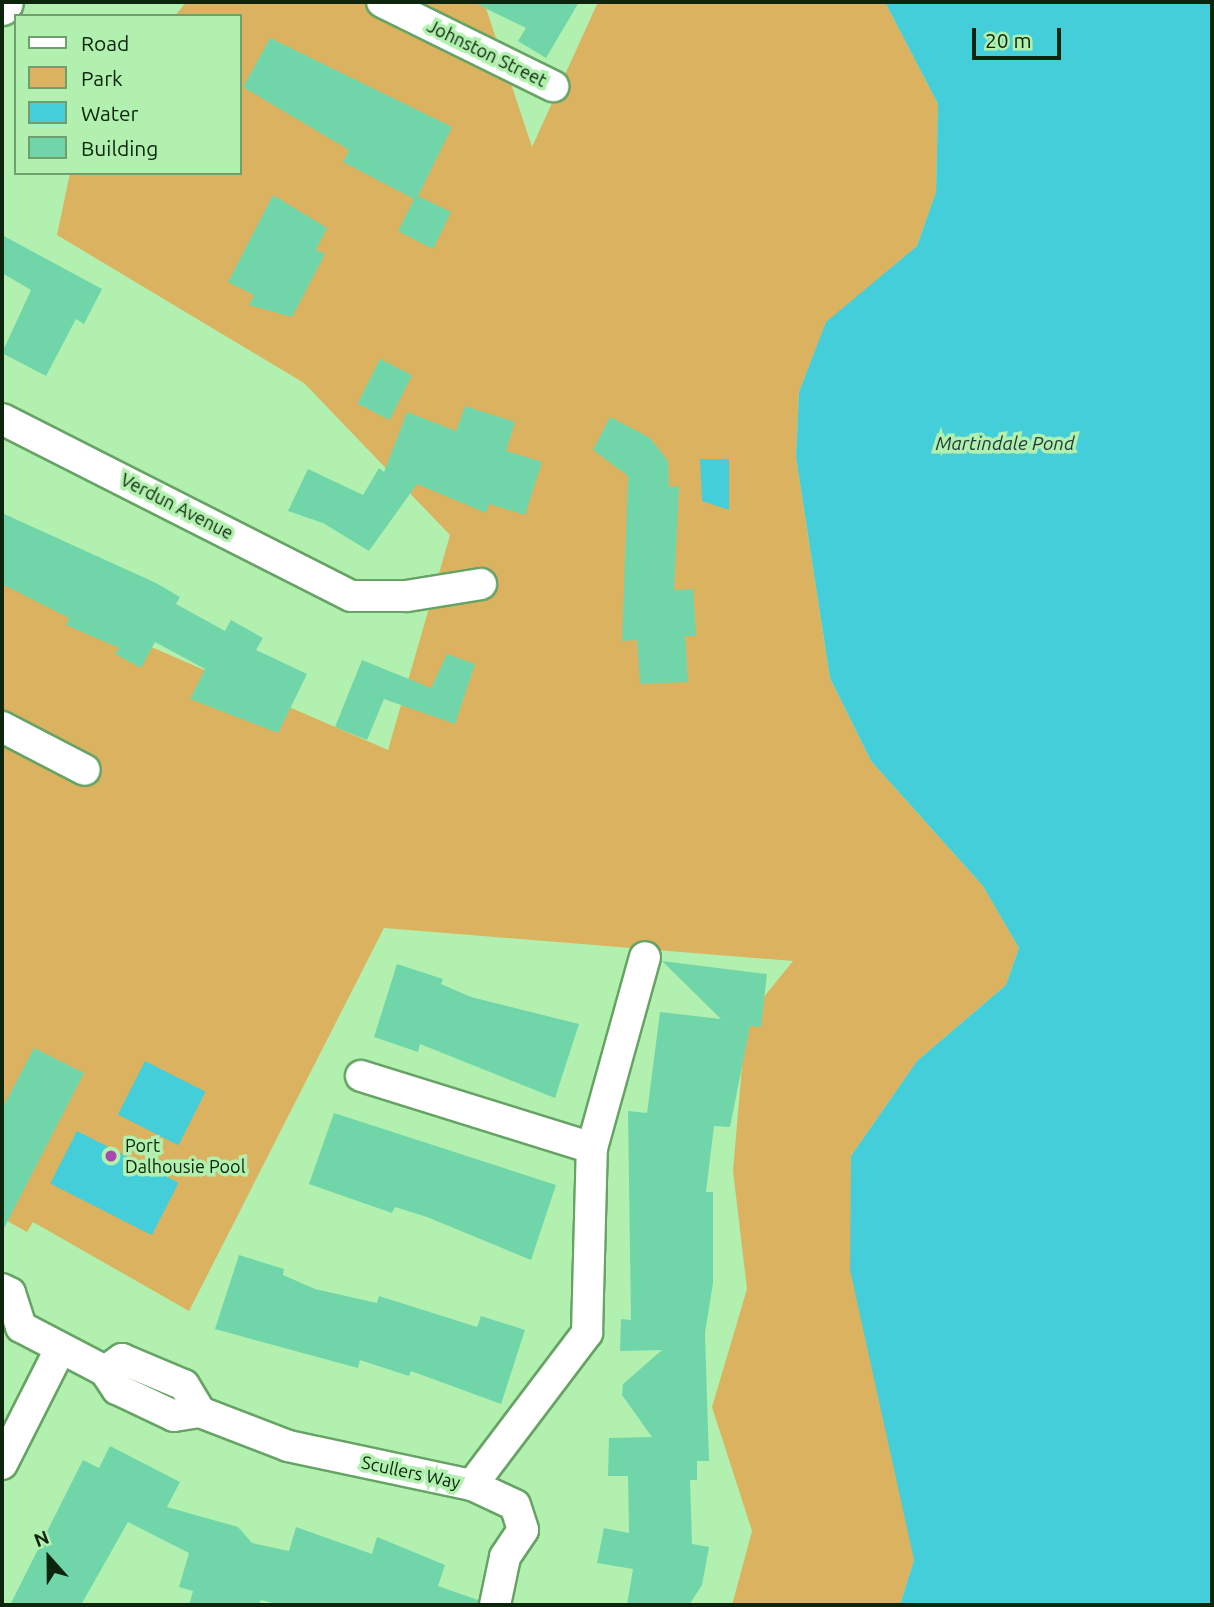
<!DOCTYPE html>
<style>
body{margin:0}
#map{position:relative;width:1214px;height:1607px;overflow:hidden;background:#b1f0ae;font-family:Ubuntu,sans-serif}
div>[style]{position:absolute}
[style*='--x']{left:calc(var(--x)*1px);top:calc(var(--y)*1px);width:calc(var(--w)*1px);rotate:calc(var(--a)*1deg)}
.green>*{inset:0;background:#dbb360}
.water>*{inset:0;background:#44ceda;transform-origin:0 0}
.building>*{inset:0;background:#70d6aa;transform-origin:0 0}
.roads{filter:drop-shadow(2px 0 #66a365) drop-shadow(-2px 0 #66a365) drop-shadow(0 2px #66a365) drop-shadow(0 -2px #66a365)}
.minor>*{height:30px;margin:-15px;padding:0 15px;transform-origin:15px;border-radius:15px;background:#fff}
.major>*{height:38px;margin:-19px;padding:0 19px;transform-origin:19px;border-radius:19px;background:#fff}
.dots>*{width:19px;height:19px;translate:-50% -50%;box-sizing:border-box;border:4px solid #b1f0ae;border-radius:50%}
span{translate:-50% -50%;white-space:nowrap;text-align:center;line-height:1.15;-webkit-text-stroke:7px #b1f0ae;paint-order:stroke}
.street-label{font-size:18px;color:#0c250c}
.poi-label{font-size:18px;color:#0c250c}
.left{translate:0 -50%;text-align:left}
.water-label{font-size:19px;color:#223a3c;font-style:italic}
.frame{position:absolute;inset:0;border:4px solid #0c250c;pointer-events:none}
.legend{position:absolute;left:14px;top:14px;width:228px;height:161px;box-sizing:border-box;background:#b1f0ae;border:2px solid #6f9f6d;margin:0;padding:9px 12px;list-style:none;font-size:21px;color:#0c250c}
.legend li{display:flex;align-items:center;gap:14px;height:35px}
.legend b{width:35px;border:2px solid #6f9f6d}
.north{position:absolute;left:14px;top:1523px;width:70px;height:70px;-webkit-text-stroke:5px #b1f0ae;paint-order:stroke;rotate:339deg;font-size:19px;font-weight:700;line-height:28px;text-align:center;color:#0c250c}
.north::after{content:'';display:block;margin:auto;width:24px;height:32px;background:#0c250c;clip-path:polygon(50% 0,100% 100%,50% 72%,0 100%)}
.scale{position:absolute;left:972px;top:28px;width:89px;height:32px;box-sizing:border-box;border:4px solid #0c250c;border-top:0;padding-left:9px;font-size:21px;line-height:24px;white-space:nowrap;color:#0c250c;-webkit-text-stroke:5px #b1f0ae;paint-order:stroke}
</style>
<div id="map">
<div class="green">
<div style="clip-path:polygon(186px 2px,484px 2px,532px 147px,598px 2px,885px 2px,938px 104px,936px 192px,917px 246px,826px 323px,799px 392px,796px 457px,830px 678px,871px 761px,983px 886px,1019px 948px,1006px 985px,917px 1061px,851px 1156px,914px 1560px,900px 1605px,732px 1605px,752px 1531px,712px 1407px,747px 1289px,733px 1171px,746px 1019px,793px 961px,384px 928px,189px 1311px,33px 1222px,27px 1232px,2px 1218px,2px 582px,388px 750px,450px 535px,304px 383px,57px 235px,70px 173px,240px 173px,240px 16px,175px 16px)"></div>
</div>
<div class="water">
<div style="clip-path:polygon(885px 2px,1212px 2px,1212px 1605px,900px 1605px,914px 1560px,850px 1270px,851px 1156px,917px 1061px,1006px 985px,1019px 948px,983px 886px,871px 761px,830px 678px,796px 457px,799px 392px,826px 322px,917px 246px,936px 192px,938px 104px)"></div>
<div style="clip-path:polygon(700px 459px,729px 459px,729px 510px,702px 501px)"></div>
<div style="left:145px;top:1061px;width:68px;height:60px;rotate:27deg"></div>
<div style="left:77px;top:1131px;width:114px;height:59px;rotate:27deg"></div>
</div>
<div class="building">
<div style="clip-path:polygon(473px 2px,579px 2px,546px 58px,518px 41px,526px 28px)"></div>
<div style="clip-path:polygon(270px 38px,452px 127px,418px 196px,451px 212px,433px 249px,398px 231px,414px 199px,343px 162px,349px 150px,243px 87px)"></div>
<div style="clip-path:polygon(273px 195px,327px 228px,316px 250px,325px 254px,292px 317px,249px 305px,254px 295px,228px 282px)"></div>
<div style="clip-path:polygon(2px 235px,102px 289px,84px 324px,76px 319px,46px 376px,2px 353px,31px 290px,2px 273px)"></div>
<div style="left:380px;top:359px;width:36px;height:50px;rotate:27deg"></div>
<div style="clip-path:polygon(465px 406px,515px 422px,506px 451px,542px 462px,525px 515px,489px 504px,486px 513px,417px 484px,369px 551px,323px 523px,288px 511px,308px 469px,363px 495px,379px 468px,384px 472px,407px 412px,456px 431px)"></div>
<div style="clip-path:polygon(610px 417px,650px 438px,668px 461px,669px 487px,679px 486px,674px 590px,693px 589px,696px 636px,685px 636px,688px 682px,640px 684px,637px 640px,622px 641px,628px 476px,593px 450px)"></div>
<div style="clip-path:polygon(2px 513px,156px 583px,180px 597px,176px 604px,225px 631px,231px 620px,263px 638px,256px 650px,307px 674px,278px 733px,190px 699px,205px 669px,155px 642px,141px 668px,115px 654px,119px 648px,66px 625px,69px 618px,2px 584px)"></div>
<div style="clip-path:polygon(447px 654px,475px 664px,455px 724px,384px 699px,367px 740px,335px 727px,362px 660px,431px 688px)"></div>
<div style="clip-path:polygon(662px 961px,767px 974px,761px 1027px,750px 1026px,730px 1127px,714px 1126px,706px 1192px,713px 1192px,713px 1283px,705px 1333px,709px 1461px,697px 1461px,697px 1480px,690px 1480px,692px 1544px,709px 1547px,702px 1585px,689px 1605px,627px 1605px,633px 1569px,597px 1563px,604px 1528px,629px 1533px,628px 1476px,608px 1476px,609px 1438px,652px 1437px,622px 1395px,623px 1384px,662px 1350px,620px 1351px,621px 1319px,631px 1320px,628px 1111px,647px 1113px,660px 1012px,721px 1019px)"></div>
<div style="clip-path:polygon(397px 964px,443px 979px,441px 984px,471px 997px,579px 1024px,555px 1098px,420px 1044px,418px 1052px,374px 1037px)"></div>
<div style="clip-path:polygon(34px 1048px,84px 1073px,2px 1232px,2px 1109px)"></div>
<div style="clip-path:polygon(334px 1113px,556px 1185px,531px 1260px,427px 1217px,395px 1207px,392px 1213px,309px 1184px)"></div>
<div style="clip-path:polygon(239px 1255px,284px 1269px,283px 1275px,315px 1289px,377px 1303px,379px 1296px,477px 1327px,481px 1316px,525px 1330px,501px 1404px,411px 1371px,409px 1376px,360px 1360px,358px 1368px,215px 1329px)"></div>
<div style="clip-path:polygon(110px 1446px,180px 1482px,167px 1507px,238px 1527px,252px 1543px,289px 1551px,296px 1527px,372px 1554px,377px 1537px,445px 1565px,438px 1586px,478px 1600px,478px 1605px,280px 1605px,261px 1600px,259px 1605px,189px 1605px,193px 1591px,179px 1587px,189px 1553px,128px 1522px,81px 1605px,10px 1605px,83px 1460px,99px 1468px)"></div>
</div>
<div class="roads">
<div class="minor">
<div style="--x:382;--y:2;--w:191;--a:26.2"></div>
<div style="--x:2;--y:419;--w:391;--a:26.9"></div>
<div style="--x:351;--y:596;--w:56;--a:0"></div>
<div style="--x:407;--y:596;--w:75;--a:-9.2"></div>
<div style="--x:2;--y:727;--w:93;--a:27.4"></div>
<div style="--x:361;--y:1076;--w:242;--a:17.3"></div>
<div style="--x:2;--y:1289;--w:9;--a:27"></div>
<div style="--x:10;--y:1293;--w:36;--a:72"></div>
<div style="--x:21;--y:1327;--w:95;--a:27.6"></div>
<div style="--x:105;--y:1371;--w:22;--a:56"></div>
<div style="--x:117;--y:1389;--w:63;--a:25.3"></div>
<div style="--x:174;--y:1416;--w:26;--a:-9"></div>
<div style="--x:200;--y:1412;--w:94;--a:21.1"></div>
<div style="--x:288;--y:1446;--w:188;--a:12"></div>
<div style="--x:472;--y:1485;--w:47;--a:24.9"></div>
<div style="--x:515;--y:1505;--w:26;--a:72"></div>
<div style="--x:523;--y:1530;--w:32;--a:124"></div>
<div style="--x:505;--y:1557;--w:49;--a:101.8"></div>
<div style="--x:105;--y:1371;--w:21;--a:-35"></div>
<div style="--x:122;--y:1359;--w:67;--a:22.8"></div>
<div style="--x:184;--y:1385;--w:31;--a:59"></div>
<div style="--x:2;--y:1464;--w:127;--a:-63.2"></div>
<div style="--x:472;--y:1485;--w:191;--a:-52.9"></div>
<div style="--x:587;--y:1333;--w:185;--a:-88.5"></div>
<div style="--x:592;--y:1148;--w:198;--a:-74.5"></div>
</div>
<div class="major">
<div style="--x:2;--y:6;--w:4;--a:-63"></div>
</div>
</div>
<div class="dots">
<div style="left:111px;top:1156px;background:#a849b2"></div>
</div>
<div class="street-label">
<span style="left:487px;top:53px;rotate:26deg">Johnston Street</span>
<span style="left:177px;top:506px;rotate:27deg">Verdun Avenue</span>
<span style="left:411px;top:1472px;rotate:12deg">Scullers Way</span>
</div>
<div class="poi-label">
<span class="left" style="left:125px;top:1156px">Port<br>Dalhousie Pool</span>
</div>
<div class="water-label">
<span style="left:1005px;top:444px">Martindale Pond</span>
</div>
<div class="frame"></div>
<ul class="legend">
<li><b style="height:9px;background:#fff"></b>Road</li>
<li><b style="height:19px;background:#dbb360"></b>Park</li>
<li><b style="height:19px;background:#44ceda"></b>Water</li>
<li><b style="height:19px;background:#70d6aa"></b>Building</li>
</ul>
<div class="north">N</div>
<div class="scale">20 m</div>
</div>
